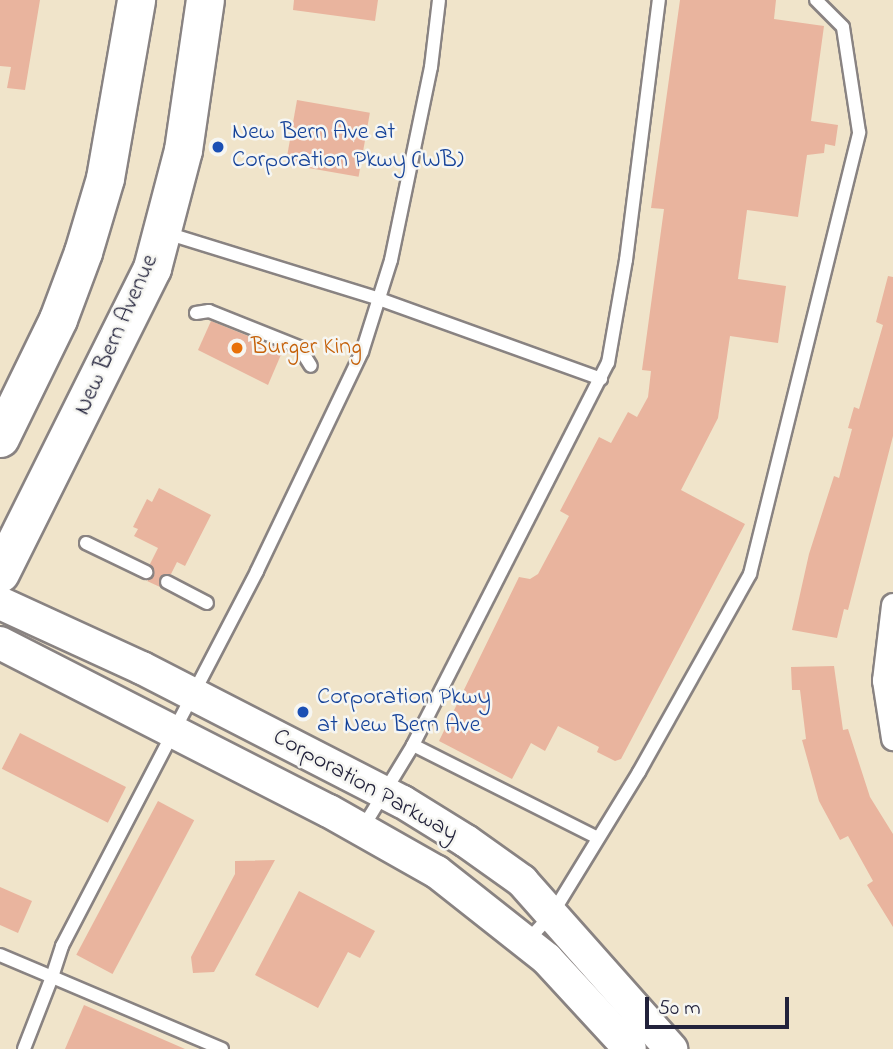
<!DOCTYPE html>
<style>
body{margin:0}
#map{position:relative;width:893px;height:1049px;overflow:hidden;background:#f0e4ca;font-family:"Indie Flower",sans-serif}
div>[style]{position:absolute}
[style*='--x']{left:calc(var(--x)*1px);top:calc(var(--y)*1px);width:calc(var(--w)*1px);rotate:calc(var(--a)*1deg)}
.building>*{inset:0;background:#e9b49e;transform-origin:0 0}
.roads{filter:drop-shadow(2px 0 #898382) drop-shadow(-2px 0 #898382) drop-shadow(0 2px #898382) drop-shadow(0 -2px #898382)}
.service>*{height:12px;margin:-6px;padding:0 6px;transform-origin:6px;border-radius:6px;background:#fff}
.minor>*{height:23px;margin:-11.5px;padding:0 11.5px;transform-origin:11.5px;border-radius:11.5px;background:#fff}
.secondary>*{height:32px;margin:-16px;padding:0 16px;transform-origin:16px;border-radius:16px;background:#fff}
.primary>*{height:37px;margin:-18.5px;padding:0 18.5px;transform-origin:18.5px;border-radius:18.5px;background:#fff}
.dots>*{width:19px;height:19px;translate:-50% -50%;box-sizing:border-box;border:4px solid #f6f6f2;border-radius:50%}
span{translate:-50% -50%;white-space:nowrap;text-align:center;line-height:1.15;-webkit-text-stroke:5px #f6f6f2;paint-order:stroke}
.transit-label{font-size:24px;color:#164399}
.left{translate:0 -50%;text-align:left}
.street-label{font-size:24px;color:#22223b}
.food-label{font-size:24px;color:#c56008}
.scale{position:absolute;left:645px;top:997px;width:144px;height:32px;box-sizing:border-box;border:4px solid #22223b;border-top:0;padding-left:9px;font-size:21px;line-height:24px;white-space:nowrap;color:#22223b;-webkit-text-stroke:5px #f6f6f2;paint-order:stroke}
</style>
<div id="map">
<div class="building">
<div style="clip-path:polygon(0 0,40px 0,25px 90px,7px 88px,11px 67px,0 66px)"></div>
<div style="clip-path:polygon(294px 0,378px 0,375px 21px,293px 10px)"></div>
<div style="clip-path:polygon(680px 0,776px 0,774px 19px,824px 26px,811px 121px,838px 125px,835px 146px,825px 144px,824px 153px,807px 155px,798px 217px,747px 210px,738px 279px,786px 286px,778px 343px,730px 336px,718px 418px,681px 490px,745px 524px,621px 759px,615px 761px,597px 752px,599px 747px,558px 726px,545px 751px,531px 743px,512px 779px,439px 741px,519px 577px,530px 579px,538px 574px,569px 516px,560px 511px,599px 437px,611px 443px,628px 412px,637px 417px,648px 397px,651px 371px,642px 370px,664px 209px,651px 208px)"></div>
<div style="left:297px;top:100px;width:74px;height:65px;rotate:10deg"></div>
<div style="clip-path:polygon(888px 276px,893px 277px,893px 436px,848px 610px,844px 609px,837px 638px,792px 630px,809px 554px,834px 476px,839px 478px,852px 429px,848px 428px,854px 407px,859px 409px,883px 325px,876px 322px)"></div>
<div style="clip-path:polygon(211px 321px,283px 350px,268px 385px,198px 350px)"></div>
<div style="clip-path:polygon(159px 488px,211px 515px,185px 566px,177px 562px,171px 574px,160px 577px,160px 587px,147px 581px,154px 575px,150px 564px,158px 548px,134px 536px,138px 529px,133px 527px,147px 499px,152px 502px)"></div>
<div style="clip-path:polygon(834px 666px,843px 730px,848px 729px,870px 797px,893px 834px,893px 927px,867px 885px,873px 881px,848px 836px,840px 840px,819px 801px,802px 740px,806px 739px,800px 690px,792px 690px,791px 667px)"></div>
<div style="left:20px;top:733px;width:119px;height:40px;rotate:27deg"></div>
<div style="left:158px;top:801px;width:41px;height:174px;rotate:28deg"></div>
<div style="clip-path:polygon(275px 860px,214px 972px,193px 973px,191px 957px,235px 874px,235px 861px)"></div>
<div style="clip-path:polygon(0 887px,32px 901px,18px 933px,0 925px)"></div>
<div style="clip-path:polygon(299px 891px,375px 931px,360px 958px,348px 952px,318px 1008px,255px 975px)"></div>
<div style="clip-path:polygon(84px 1005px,185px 1049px,65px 1049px)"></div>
</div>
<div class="roads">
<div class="service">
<div style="--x:163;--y:232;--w:226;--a:17.2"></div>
<div style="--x:379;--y:299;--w:236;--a:19.8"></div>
<div style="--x:196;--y:313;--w:13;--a:-9"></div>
<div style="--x:209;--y:311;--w:97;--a:21.8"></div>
<div style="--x:299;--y:347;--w:22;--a:58"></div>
<div style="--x:86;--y:543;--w:67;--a:25.8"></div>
<div style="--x:167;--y:582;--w:45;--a:27.7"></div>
<div style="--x:413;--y:745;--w:429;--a:-63"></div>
<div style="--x:608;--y:363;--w:105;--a:-80.1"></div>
<div style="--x:626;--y:260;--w:262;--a:-82.8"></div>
<div style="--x:362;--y:829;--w:98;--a:-58.7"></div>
<div style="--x:413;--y:745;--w:207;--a:26.7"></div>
<div style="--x:527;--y:941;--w:37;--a:-47"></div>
<div style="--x:552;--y:914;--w:167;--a:-58.5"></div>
<div style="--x:639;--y:772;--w:227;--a:-60.7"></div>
<div style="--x:750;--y:574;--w:455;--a:-76.1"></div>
<div style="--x:859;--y:132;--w:106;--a:-98.7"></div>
<div style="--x:843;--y:27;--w:38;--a:-135"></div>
<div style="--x:0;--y:955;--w:56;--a:22.9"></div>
<div style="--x:52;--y:977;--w:77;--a:111.3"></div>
<div style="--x:222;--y:1049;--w:185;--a:-157"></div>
<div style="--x:52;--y:977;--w:33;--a:-72"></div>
<div style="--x:62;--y:946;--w:423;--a:-62.5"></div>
<div style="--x:257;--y:571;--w:243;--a:-64.4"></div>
<div style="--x:362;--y:352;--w:96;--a:-72.5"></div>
<div style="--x:391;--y:260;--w:197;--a:-78.3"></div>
<div style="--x:431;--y:67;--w:67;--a:-83.2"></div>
</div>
<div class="minor">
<div style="--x:893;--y:605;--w:76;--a:96.8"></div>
<div style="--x:884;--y:680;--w:59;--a:81.2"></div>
</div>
<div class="secondary">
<div style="--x:0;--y:603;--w:156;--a:24.6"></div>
<div style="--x:142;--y:668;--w:293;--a:27.2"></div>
<div style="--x:403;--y:802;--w:74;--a:31.8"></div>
<div style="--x:466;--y:841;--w:69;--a:35.5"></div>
<div style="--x:522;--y:881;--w:225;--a:48.4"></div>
<div style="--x:0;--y:643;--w:369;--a:27.1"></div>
<div style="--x:329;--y:811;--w:124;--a:29.5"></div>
<div style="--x:437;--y:872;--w:140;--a:38.3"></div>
<div style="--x:547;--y:959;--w:122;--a:47.3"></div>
</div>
<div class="primary">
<div style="--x:0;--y:438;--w:132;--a:-64"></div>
<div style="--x:58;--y:319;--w:72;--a:-69.5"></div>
<div style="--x:83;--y:252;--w:77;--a:-73.4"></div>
<div style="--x:105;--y:178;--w:181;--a:-80.1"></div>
<div style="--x:0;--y:573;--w:341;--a:-63.5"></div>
<div style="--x:152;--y:268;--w:122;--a:-75.3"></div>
<div style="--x:183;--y:150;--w:152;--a:-81.7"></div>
</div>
</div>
<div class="dots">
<div style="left:218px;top:147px;background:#1a4fb4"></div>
<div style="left:237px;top:348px;background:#e8710a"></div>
<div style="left:303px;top:712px;background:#1a4fb4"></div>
</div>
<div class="transit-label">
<span class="left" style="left:232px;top:147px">New Bern Ave at<br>Corporation Pkwy (WB)</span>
<span class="left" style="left:317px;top:712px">Corporation Pkwy<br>at New Bern Ave</span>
</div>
<div class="street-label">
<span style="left:117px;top:335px;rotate:-66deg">New Bern Avenue</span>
<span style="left:365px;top:786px;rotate:29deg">Corporation Parkway</span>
</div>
<div class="food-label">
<span class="left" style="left:251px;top:348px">Burger King</span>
</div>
<div class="scale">50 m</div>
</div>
